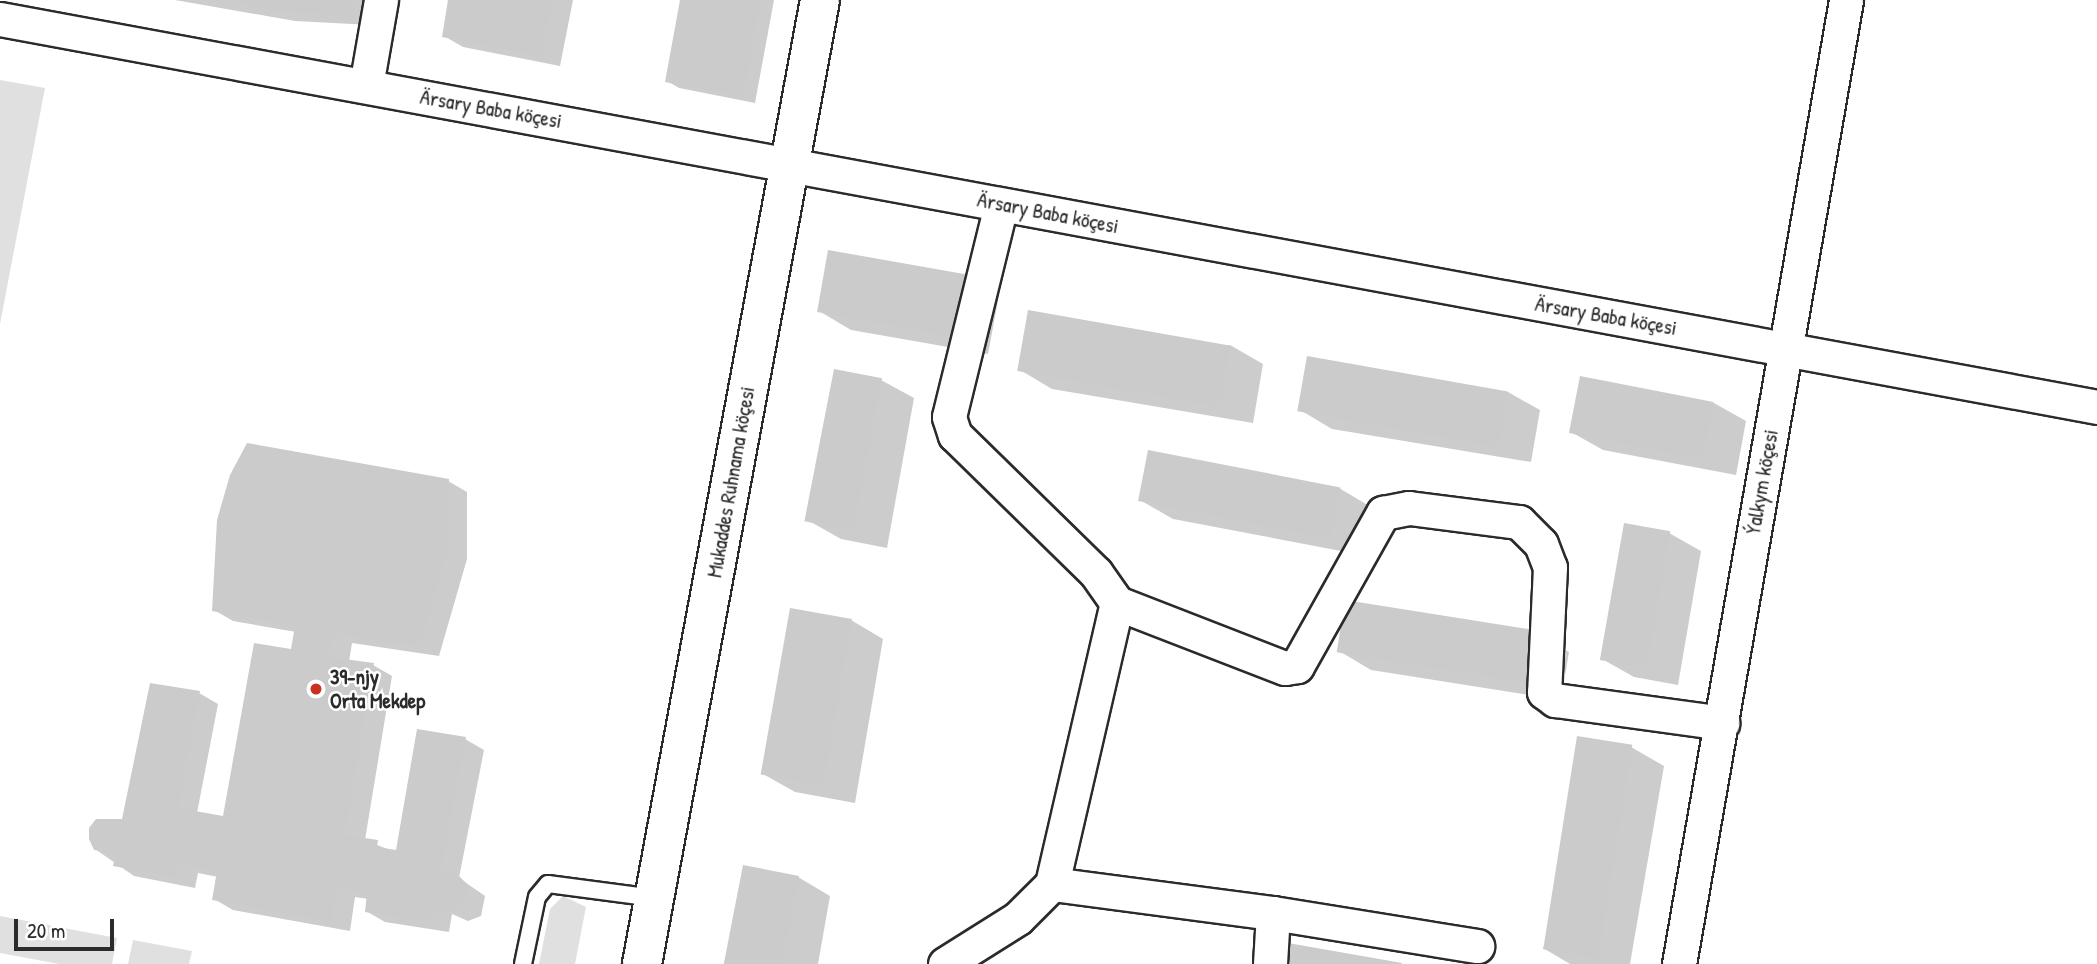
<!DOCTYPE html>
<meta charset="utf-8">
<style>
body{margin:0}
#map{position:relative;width:2097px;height:964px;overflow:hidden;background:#fff;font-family:"Patrick Hand",sans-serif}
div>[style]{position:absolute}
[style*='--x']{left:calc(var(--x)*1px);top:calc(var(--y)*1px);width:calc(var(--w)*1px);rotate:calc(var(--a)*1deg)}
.green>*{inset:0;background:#e0e0e0}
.shadow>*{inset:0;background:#0003}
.building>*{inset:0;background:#cbcbcb;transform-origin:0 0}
.roads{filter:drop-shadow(2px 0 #2b2b2b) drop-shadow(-2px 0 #2b2b2b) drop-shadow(0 2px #2b2b2b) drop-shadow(0 -2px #2b2b2b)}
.service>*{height:16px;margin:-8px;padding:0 8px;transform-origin:8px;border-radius:8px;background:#fff}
.minor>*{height:33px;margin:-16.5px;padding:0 16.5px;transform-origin:16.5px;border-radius:16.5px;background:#fff}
.tertiary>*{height:38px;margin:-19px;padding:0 19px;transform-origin:19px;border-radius:19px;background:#fff}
.dots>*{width:19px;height:19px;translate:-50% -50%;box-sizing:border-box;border:4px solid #fff;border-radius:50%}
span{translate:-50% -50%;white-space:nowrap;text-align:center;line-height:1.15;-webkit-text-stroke:5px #fff;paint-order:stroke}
.street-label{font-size:21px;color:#2b2b2b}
.poi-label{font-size:21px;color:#2b2b2b;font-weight:700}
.left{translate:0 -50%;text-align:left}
.scale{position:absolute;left:14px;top:919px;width:100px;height:32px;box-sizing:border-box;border:4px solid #2b2b2b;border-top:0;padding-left:9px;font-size:21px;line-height:24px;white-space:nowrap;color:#2b2b2b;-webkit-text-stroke:5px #fff;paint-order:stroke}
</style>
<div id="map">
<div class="green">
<div style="clip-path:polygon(0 80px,45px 88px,0 324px)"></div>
<div style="clip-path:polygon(563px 896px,586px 907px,575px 964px,539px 964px,550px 909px)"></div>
<div style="clip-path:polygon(0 916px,117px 938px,112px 964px,59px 964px,0 953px)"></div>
<div style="clip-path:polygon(133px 940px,192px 951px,189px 964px,128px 964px)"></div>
</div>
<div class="shadow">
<div style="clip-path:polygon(175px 0,376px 0,371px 25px,295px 21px)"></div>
<div style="clip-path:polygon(450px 0,573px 0,560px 66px,463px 47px,444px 36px)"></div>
<div style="clip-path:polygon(681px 0,774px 0,755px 103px,679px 88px,667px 81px)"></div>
<div style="clip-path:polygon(967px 276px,999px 295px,988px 354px,851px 330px,819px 311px)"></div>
<div style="clip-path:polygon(1230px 345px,1263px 364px,1253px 423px,1052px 389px,1020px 370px)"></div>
<div style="clip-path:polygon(881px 380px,914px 398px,887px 548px,841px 539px,809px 521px)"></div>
<div style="clip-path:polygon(1508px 392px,1540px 410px,1531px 462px,1332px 429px,1300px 410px)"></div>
<div style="clip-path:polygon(1714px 403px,1746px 421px,1736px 475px,1603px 450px,1571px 432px)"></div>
<div style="clip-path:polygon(448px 481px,467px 492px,467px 559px,439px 656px,352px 643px,349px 662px,373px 665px,392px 676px,365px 840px,397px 853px,465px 739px,484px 750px,459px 878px,485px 896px,481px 916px,468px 921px,452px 914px,449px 932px,385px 922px,366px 911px,368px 899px,355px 897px,350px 931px,233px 910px,214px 899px,218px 877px,198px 873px,195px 888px,134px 876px,95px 849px,123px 821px,199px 693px,218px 704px,197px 813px,225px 818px,293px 651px,296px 632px,233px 621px,214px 610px)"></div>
<div style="clip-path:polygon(1339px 488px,1371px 507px,1362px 555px,1173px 519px,1140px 500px)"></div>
<div style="clip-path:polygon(1669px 533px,1701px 551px,1678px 685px,1634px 677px,1602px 659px)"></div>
<div style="clip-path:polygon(851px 620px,883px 639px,855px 803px,795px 792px,763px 774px)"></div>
<div style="clip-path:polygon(1537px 633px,1569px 652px,1561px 700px,1371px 670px,1339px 651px)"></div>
<div style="clip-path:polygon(1631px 747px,1664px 766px,1630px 964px,1570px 964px,1543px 948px)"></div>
<div style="clip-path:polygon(798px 877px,830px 896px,818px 964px,726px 964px)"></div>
</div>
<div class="building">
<div style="clip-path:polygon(229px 0,355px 0,352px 15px,275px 11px)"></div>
<div style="clip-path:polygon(448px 0,552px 0,541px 56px,442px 37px)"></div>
<div style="clip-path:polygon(680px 0,760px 0,743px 97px,665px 82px)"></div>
<div style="left:828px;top:250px;width:141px;height:63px;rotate:10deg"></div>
<div style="left:1028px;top:310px;width:206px;height:62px;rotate:10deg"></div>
<div style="left:1307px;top:356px;width:204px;height:56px;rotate:10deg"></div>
<div style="left:834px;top:369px;width:49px;height:155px;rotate:11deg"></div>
<div style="left:1580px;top:376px;width:136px;height:58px;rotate:11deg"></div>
<div style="clip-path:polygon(247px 443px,449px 479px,448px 548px,420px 646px,333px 633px,329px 657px,374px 663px,345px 835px,378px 840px,377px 847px,396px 850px,417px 729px,466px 737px,440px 874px,458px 875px,467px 884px,466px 897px,456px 912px,440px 911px,433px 905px,430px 922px,365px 912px,367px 893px,336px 888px,331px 921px,212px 900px,217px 871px,179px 864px,176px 878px,113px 866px,116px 853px,94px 850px,89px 839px,89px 828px,96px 819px,122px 819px,150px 683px,200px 691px,178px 808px,223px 816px,254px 643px,291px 649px,295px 626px,212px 611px,217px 520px,230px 475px)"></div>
<div style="left:1148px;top:450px;width:196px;height:52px;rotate:11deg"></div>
<div style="left:1624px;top:523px;width:47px;height:139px;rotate:10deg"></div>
<div style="left:1345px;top:600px;width:195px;height:53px;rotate:9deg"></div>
<div style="left:790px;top:608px;width:63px;height:169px;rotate:10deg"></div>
<div style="left:1577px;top:736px;width:56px;height:216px;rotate:9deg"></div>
<div style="left:743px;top:865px;width:57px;height:101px;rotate:11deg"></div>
<div style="clip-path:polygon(1288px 943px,1402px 963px,1402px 964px,1284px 964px)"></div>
</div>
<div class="roads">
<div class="service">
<div style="--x:523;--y:964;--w:68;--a:-78.2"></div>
<div style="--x:537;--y:897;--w:17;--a:-50"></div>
<div style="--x:548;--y:884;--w:107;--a:7.5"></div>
</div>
<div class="minor">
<div style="--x:0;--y:19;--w:2133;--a:10.48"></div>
<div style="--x:366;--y:86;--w:87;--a:-80.1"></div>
<div style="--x:1001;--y:205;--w:218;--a:103.8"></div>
<div style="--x:949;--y:417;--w:19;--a:72"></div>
<div style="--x:955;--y:435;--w:197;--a:44.4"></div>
<div style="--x:1096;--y:573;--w:37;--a:55"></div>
<div style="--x:1117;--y:603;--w:180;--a:21.2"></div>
<div style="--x:1285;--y:668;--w:12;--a:-9"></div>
<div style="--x:1297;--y:666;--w:176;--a:-60.7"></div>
<div style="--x:1383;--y:513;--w:26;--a:-11"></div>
<div style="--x:1409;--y:508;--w:111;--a:7.3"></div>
<div style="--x:1519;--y:522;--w:31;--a:45"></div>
<div style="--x:1541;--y:544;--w:25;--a:69"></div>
<div style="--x:1550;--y:567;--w:125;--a:92.7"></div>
<div style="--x:1544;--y:692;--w:14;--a:36"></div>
<div style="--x:1555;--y:700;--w:169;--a:7.8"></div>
<div style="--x:1052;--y:884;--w:223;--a:7.5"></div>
<div style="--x:1273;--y:913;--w:51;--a:93.4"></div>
<div style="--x:1273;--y:913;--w:207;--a:9.2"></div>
<div style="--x:945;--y:964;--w:86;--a:-32.2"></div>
<div style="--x:1018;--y:918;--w:48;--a:-45"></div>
<div style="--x:1052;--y:884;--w:288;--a:-77"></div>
<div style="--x:1679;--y:964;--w:978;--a:-80.17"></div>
</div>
<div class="tertiary">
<div style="--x:642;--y:964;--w:980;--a:-79.54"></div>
</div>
</div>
<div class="dots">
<div style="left:316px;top:689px;background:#c8321e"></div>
</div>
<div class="street-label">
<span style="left:491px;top:109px;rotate:10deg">Ärsary Baba köçesi</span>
<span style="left:1048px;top:213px;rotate:11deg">Ärsary Baba köçesi</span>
<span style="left:1606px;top:316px;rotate:10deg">Ärsary Baba köçesi</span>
<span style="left:731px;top:482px;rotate:-80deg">Mukaddes Ruhnama köçesi</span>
<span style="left:1762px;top:482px;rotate:-80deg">Ýalkym köçesi</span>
</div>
<div class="poi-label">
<span class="left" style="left:330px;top:689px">39-njy<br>Orta Mekdep</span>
</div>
<div class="scale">20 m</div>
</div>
